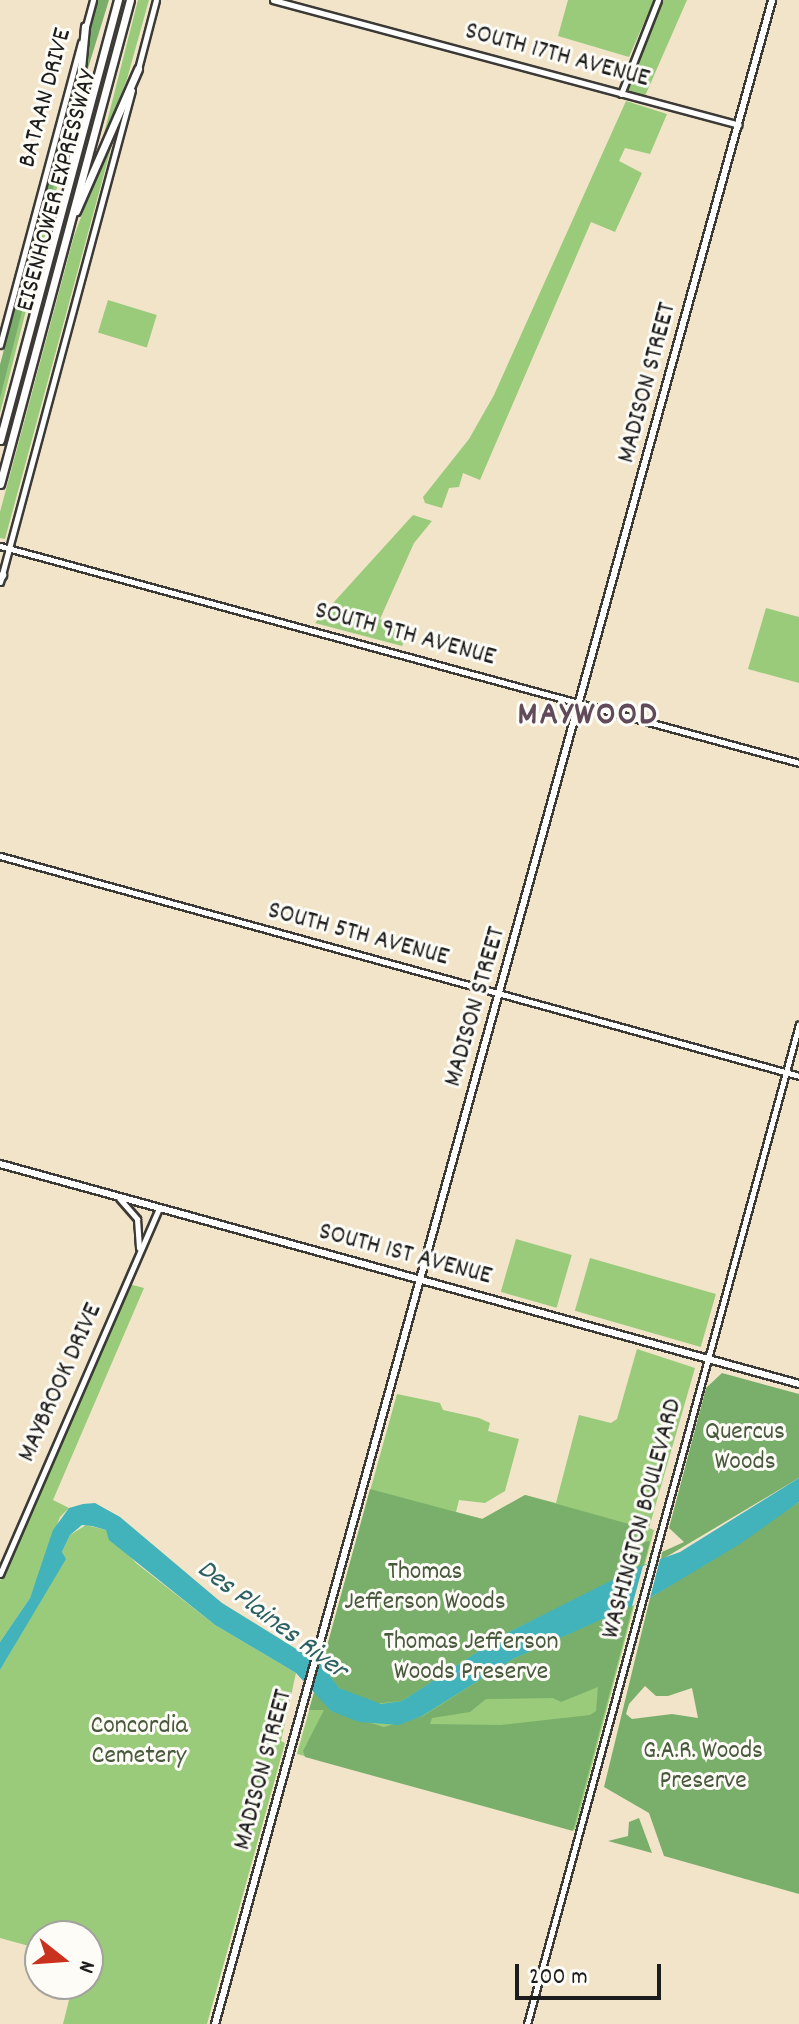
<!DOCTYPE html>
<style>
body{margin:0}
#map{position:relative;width:799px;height:2024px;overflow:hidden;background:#f1e4c9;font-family:Dekko,sans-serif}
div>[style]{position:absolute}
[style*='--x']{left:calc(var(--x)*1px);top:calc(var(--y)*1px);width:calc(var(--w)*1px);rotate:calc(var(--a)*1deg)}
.green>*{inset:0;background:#99cb7b;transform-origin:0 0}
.forest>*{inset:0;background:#7aaf6b}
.water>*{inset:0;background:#42b3ba}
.pier>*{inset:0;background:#f1e4c9}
.roads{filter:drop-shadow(2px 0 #3c3a36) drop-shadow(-2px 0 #3c3a36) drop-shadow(0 2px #3c3a36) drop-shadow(0 -2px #3c3a36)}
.minor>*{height:5px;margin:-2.5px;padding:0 2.5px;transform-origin:2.5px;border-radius:2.5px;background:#fff}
.major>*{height:6px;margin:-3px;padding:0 3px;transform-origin:3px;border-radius:3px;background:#fff}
.highway>*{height:7px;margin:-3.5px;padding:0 3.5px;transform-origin:3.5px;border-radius:3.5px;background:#fff}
span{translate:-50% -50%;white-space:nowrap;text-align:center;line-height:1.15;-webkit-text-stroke:6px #fdfcf7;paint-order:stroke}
.street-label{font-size:26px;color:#1c1c1c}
.park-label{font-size:26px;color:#48593d}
.water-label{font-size:28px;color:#2d6063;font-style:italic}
.district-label{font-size:34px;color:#614a5a;font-weight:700;letter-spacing:2px}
.north{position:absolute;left:24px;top:1920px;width:80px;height:80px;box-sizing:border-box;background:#fdfcf7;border:2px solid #a3a29f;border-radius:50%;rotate:107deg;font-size:22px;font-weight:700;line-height:32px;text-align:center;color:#1c1c1c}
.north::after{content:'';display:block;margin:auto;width:28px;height:36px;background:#c8321e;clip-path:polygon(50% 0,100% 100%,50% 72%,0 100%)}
.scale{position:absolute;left:515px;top:1964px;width:146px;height:36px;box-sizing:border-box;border:4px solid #1c1c1c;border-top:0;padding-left:10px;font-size:24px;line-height:28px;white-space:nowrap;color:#1c1c1c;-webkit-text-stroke:6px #fdfcf7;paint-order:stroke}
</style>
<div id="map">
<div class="green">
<div style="clip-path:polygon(138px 0,149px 0,127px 79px,100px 149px)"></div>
<div style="clip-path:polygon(568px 0,654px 0,629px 57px,558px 36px)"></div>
<div style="clip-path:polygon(663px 0,687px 0,645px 96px,630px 92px,627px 84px)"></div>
<div style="clip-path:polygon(80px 66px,74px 121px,0 413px,0 365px)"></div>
<div style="clip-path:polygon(626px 101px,667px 114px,650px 154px,625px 148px,619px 161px,642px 173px,615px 232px,591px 222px,480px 480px,463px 473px,459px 487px,449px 488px,442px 508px,425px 503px,423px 497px,469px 439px,494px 395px)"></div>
<div style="clip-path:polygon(123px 104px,5px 539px,0 538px,0 512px,74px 236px)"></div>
<div style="left:108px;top:300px;width:51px;height:34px;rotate:17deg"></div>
<div style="clip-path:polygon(413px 515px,432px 521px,414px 543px,380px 619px,409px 631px,402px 646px,315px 623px)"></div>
<div style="clip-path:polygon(766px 608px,799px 617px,799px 683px,748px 669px)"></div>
<div style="left:516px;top:1239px;width:58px;height:55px;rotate:16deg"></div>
<div style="left:590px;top:1258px;width:131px;height:55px;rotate:16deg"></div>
<div style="clip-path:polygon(129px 1284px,144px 1288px,53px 1500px,69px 1508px,60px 1517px,30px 1598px,0 1642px,0 1581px)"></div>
<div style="clip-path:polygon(637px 1349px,695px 1368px,649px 1528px,654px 1530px,575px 1830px,297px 1754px,397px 1394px,440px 1403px,443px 1410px,479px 1418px,490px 1423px,488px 1431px,519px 1439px,505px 1491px,485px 1503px,459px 1500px,456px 1512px,483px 1519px,525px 1495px,556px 1503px,579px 1415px,611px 1423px,617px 1419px)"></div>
<div style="clip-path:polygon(86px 1525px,106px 1530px,136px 1563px,215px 1625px,296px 1673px,281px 1741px,285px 1743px,207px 2024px,63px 2024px,73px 1984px,88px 1984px,88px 1936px,40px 1936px,40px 1949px,0 1938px,0 1670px,65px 1559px,62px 1552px,70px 1535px)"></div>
</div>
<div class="forest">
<div style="clip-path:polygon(98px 0,109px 0,85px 78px,91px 26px)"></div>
<div style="clip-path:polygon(76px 81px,72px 114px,0 398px,0 365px)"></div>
<div style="clip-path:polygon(722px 1373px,799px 1394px,799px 1478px,661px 1560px,662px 1552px,684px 1542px,669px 1528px,706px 1388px)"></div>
<div style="clip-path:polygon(370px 1489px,482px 1519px,525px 1495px,636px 1526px,637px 1543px,650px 1541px,643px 1567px,505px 1634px,402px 1701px,372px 1704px,339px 1688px,322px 1665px)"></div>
<div style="clip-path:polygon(evenodd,799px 1502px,799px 1894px,664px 1856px,649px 1813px,604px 1787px,650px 1598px,799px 1502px,645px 1686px,656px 1696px,668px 1696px,692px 1688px,698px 1718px,672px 1714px,632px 1719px,626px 1714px,629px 1704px,645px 1686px)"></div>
<div style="clip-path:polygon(evenodd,633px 1605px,573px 1831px,305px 1757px,303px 1751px,324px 1710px,309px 1710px,315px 1689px,331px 1711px,384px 1727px,423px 1716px,513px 1659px,633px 1605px,598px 1687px,596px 1711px,590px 1715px,501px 1725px,430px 1724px,432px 1718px,470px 1712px,486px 1699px,553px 1698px,561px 1702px,598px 1687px)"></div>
<div style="clip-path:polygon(639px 1818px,652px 1853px,608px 1841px,628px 1836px,629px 1822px)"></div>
</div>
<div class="water">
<div style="clip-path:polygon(799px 1478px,799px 1502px,740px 1544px,650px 1598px,513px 1659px,422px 1716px,399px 1725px,359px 1722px,331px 1711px,296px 1673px,215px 1625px,109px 1540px,106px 1530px,92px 1526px,82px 1525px,70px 1535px,62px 1552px,66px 1559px,0 1670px,0 1642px,30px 1598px,53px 1530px,69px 1508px,83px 1504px,95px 1503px,120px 1517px,222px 1603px,322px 1665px,339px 1688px,381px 1704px,402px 1701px,505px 1634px,638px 1567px,680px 1552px)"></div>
</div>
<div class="pier">
<div style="clip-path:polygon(660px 1559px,650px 1598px,632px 1606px,643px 1566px)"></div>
</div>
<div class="roads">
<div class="minor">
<div style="--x:273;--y:0;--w:482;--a:15"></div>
<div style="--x:85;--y:30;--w:31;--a:-75"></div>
<div style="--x:138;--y:69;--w:71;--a:-75.4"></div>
<div style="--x:621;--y:94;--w:101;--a:-68.5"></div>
<div style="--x:0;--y:345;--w:313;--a:-75"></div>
<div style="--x:0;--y:546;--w:828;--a:15.19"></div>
<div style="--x:0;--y:582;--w:509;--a:-74.98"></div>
<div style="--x:0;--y:856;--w:829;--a:15.39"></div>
<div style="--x:119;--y:1198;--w:28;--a:49"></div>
<div style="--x:137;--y:1219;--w:29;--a:86"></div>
<div style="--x:0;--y:1574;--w:399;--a:-66.5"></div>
<div style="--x:527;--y:2024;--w:1036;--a:-74.78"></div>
</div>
<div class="major">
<div style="--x:0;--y:1164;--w:829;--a:15.39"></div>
<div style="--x:215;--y:2024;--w:2099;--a:-74.61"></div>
</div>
<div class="highway">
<div style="--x:72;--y:164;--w:138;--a:-84.6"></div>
<div style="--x:76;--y:211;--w:155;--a:-66.4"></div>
<div style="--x:0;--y:440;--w:456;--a:-75"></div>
<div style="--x:0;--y:484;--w:501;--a:-74.97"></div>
<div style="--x:0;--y:578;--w:4;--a:-56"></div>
</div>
</div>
<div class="street-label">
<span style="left:557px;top:56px;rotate:15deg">SOUTH 17TH AVENUE</span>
<span style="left:46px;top:98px;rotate:-75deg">BATAAN DRIVE</span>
<span style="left:58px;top:191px;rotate:-75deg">EISENHOWER EXPRESSWAY</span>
<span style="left:648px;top:383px;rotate:-75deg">MADISON STREET</span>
<span style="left:405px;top:635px;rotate:15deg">SOUTH 9TH AVENUE</span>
<span style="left:358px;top:935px;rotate:15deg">SOUTH 5TH AVENUE</span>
<span style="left:476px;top:1007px;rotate:-74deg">MADISON STREET</span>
<span style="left:405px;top:1255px;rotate:15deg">SOUTH 1ST AVENUE</span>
<span style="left:61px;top:1383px;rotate:-66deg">MAYBROOK DRIVE</span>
<span style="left:643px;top:1519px;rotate:-75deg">WASHINGTON BOULEVARD</span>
<span style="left:264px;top:1770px;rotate:-75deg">MADISON STREET</span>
</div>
<div class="park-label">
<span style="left:745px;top:1448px">Quercus<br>Woods</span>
<span style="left:425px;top:1588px">Thomas<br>Jefferson Woods</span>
<span style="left:471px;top:1658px">Thomas Jefferson<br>Woods Preserve</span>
<span style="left:139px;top:1742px">Concordia<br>Cemetery</span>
<span style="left:703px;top:1767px">G.A.R. Woods<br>Preserve</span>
</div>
<div class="water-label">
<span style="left:271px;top:1621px;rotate:37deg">Des Plaines River</span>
</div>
<div class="district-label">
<span style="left:588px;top:717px">MAYWOOD</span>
</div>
<div class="north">N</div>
<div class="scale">200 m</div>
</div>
